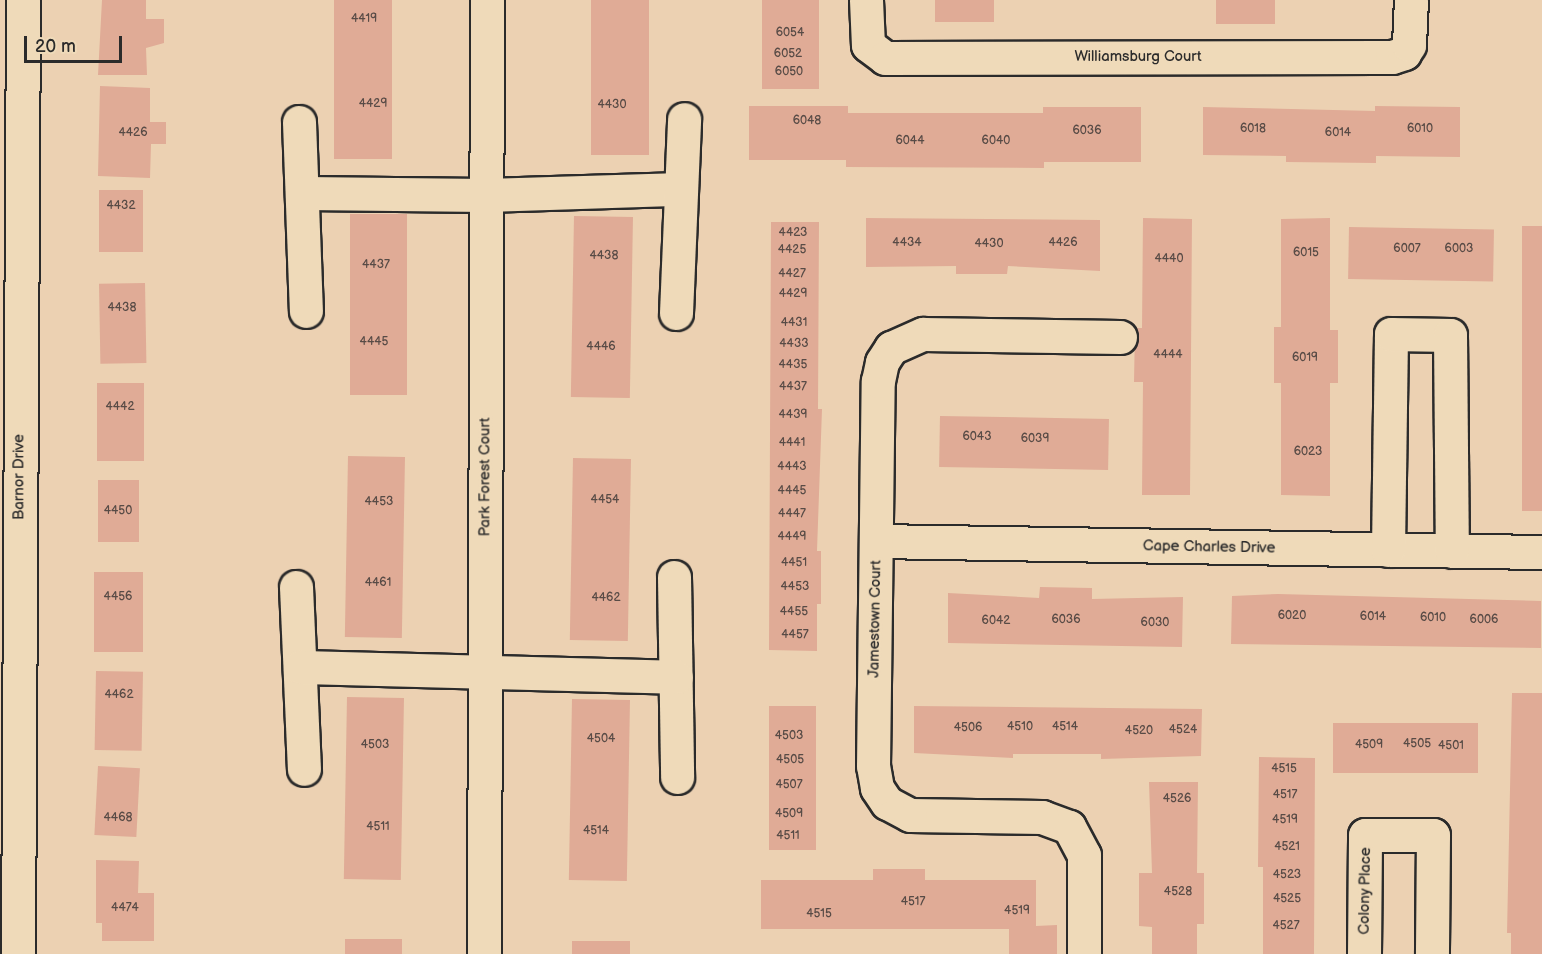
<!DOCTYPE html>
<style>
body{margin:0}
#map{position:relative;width:1542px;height:954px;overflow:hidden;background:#ecd1b2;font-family:"Balsamiq Sans",sans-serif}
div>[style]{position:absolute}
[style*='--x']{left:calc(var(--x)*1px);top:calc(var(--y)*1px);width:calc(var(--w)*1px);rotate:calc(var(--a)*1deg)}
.building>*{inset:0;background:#e0ab96;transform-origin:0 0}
.roads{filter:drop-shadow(2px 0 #2b2b2b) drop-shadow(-2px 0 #2b2b2b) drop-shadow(0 2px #2b2b2b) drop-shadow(0 -2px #2b2b2b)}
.minor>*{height:33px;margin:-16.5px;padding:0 16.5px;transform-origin:16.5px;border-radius:16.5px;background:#efdab9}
span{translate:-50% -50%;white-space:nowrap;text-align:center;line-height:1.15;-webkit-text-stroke:5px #efdab9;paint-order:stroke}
.number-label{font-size:12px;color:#584b46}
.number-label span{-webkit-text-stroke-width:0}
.street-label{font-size:15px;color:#2b2b2b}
.scale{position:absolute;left:24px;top:36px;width:98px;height:27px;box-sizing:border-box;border:3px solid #2b2b2b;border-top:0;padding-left:8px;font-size:18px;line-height:21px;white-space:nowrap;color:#2b2b2b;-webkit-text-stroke:4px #efdab9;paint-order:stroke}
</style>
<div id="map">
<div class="building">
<div style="clip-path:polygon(102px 0,146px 0,146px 19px,164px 19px,164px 43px,146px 48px,147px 75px,98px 75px)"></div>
<div style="left:334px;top:0;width:58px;height:159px"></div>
<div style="left:591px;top:0;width:58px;height:155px"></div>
<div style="left:762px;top:0;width:57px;height:89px"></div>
<div style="left:935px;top:0;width:59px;height:22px"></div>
<div style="left:1216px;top:0;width:59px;height:24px"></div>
<div style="clip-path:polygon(100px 86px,150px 88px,150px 122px,166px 122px,166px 144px,151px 144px,150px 178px,98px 176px)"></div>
<div style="clip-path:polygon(749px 106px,848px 106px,848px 113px,1043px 113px,1043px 107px,1141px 107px,1141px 162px,1044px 162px,1044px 168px,846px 167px,846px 160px,749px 160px)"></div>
<div style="clip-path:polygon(1375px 106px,1460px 107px,1460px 157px,1376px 156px,1376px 163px,1286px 162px,1286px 156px,1203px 155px,1203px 107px,1375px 111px)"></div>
<div style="left:99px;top:190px;width:44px;height:62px"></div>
<div style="left:350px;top:214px;width:57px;height:181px"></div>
<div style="left:574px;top:216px;width:59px;height:181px;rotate:1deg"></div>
<div style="clip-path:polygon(866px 218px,1100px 220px,1100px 271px,1008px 266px,1007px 274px,956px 274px,956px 266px,866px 267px)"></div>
<div style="clip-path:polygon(1143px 218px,1192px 219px,1190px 495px,1142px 495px,1143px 382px,1134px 382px,1135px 328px,1142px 328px)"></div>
<div style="clip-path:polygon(1330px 218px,1330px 330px,1338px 330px,1338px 383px,1330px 383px,1330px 496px,1281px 495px,1281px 383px,1274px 383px,1274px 327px,1281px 327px,1281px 219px)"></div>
<div style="clip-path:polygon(771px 222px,819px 222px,818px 409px,822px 409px,817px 551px,821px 551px,821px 604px,817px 604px,817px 651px,769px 650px)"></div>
<div style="left:1522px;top:226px;width:20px;height:285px"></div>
<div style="left:1349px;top:227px;width:145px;height:52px;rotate:1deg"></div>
<div style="left:145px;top:283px;width:80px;height:46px;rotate:89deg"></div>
<div style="left:97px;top:383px;width:47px;height:78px"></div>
<div style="left:940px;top:416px;width:169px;height:51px;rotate:1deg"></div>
<div style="left:348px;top:456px;width:57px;height:181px;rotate:1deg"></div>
<div style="left:573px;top:458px;width:58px;height:182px;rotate:1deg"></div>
<div style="left:98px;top:480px;width:41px;height:62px"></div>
<div style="left:94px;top:572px;width:49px;height:80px"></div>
<div style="clip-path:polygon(1040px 587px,1092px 588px,1092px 599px,1183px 597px,1182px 647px,948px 643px,948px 593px,1039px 598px)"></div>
<div style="clip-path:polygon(1278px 594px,1541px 601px,1541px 648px,1231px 644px,1232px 596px)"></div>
<div style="left:96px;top:671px;width:47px;height:79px;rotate:1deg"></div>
<div style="clip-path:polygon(1512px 693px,1542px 693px,1542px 954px,1511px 954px,1511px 933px,1507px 933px)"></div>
<div style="left:347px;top:697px;width:57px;height:182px;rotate:1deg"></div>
<div style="left:572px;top:699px;width:58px;height:181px;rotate:1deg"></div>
<div style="left:769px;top:706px;width:47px;height:144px"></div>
<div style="clip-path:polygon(914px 706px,1202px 709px,1201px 756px,1101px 759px,1101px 754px,1013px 754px,1013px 758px,914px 753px)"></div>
<div style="left:1333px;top:723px;width:145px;height:50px"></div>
<div style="clip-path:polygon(1259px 757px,1315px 758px,1314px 954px,1263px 954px,1263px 867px,1258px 867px)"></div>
<div style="left:98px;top:766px;width:42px;height:69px;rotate:3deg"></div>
<div style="clip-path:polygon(1149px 782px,1198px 782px,1197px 873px,1204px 873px,1204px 924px,1197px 924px,1197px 954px,1152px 954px,1152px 927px,1139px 926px,1139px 873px,1152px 873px)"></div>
<div style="clip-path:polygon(96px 860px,139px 861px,138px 893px,154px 893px,154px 941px,102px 941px,102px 923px,96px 923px)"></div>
<div style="clip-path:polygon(873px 869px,925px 869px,925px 880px,1036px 880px,1036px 926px,1057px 925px,1057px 954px,1009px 954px,1009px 929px,761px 929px,761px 880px,873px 880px)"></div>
<div style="left:345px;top:939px;width:57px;height:15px"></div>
<div style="left:572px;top:941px;width:58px;height:13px"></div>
</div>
<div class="roads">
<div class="minor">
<div style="--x:866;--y:0;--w:45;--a:87.5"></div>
<div style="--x:868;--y:45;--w:21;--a:37"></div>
<div style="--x:885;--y:58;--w:507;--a:-0.11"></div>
<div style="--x:1392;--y:57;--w:13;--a:-18"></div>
<div style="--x:1404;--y:53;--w:9;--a:-58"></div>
<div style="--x:1409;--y:45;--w:45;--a:-87.5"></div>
<div style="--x:299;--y:122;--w:189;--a:87.9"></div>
<div style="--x:304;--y:193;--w:182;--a:0.6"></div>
<div style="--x:486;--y:195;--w:195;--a:-1.8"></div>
<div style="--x:676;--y:313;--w:194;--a:-87.6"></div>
<div style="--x:876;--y:541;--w:666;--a:0.95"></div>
<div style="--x:1388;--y:550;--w:216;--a:-89.2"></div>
<div style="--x:1391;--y:334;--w:59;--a:1"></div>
<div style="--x:1450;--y:335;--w:216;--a:89.5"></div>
<div style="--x:674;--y:577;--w:200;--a:89.1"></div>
<div style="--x:296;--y:587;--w:182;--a:87.5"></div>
<div style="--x:300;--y:667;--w:376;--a:1.5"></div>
<div style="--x:18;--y:954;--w:954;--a:-89.7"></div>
<div style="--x:484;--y:954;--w:954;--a:-89.82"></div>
<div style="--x:1084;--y:954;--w:99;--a:-90"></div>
<div style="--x:1084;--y:855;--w:32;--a:-118"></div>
<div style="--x:1069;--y:827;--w:29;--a:-160"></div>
<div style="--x:1042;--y:817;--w:132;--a:-179.1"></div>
<div style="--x:910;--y:815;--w:26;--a:-152"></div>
<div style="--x:887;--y:803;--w:18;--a:-124"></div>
<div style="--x:877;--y:788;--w:22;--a:-100"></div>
<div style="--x:873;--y:766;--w:385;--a:-89.3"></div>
<div style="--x:878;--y:381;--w:19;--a:-78"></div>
<div style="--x:882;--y:362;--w:17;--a:-57"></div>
<div style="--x:891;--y:348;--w:35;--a:-24"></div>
<div style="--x:923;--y:334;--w:197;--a:0.9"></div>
<div style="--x:1364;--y:954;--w:119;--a:-89.5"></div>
<div style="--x:1365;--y:835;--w:68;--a:0"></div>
<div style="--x:1433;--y:835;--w:119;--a:90.5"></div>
</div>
</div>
<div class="number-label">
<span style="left:364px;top:19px">4419</span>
<span style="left:790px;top:33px">6054</span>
<span style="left:788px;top:54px">6052</span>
<span style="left:789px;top:72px">6050</span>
<span style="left:373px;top:104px">4429</span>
<span style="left:612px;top:105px">4430</span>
<span style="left:807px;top:121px">6048</span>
<span style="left:1253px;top:129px">6018</span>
<span style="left:1420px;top:129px">6010</span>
<span style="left:1087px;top:131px">6036</span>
<span style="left:133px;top:133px">4426</span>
<span style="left:1338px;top:133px">6014</span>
<span style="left:910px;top:141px">6044</span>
<span style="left:996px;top:141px">6040</span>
<span style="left:121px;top:206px">4432</span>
<span style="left:793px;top:233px">4423</span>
<span style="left:907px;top:243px">4434</span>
<span style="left:1063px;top:243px">4426</span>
<span style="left:989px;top:244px">4430</span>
<span style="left:1407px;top:249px">6007</span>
<span style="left:1459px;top:249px">6003</span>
<span style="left:792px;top:250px">4425</span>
<span style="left:1306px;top:253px">6015</span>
<span style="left:604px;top:256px">4438</span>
<span style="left:1169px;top:259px">4440</span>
<span style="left:376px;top:265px">4437</span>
<span style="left:792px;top:274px">4427</span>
<span style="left:793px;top:294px">4429</span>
<span style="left:122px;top:308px">4438</span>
<span style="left:794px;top:323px">4431</span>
<span style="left:374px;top:342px">4445</span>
<span style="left:794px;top:344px">4433</span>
<span style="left:601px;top:347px">4446</span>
<span style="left:1168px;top:355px">4444</span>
<span style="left:1305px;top:358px">6019</span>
<span style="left:793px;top:365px">4435</span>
<span style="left:793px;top:387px">4437</span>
<span style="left:120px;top:407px">4442</span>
<span style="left:793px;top:415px">4439</span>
<span style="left:977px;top:437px">6043</span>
<span style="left:1035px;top:439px">6039</span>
<span style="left:792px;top:443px">4441</span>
<span style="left:1308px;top:452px">6023</span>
<span style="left:792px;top:467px">4443</span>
<span style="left:792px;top:491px">4445</span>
<span style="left:605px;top:500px">4454</span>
<span style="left:379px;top:502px">4453</span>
<span style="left:118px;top:511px">4450</span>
<span style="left:792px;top:514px">4447</span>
<span style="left:792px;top:537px">4449</span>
<span style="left:794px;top:563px">4451</span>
<span style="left:378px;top:583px">4461</span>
<span style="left:795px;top:587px">4453</span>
<span style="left:118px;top:597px">4456</span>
<span style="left:606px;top:598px">4462</span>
<span style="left:794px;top:612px">4455</span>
<span style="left:1292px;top:616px">6020</span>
<span style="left:1373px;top:617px">6014</span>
<span style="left:1433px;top:618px">6010</span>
<span style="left:1066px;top:620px">6036</span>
<span style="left:1484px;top:620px">6006</span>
<span style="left:996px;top:621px">6042</span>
<span style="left:1155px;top:623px">6030</span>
<span style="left:795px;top:635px">4457</span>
<span style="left:119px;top:695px">4462</span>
<span style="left:1020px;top:727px">4510</span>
<span style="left:1065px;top:727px">4514</span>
<span style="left:968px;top:728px">4506</span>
<span style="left:1183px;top:730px">4524</span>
<span style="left:1139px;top:731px">4520</span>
<span style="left:789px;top:736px">4503</span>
<span style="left:601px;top:739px">4504</span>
<span style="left:1417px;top:744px">4505</span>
<span style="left:375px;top:745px">4503</span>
<span style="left:1369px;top:745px">4509</span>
<span style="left:1451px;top:746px">4501</span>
<span style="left:790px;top:760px">4505</span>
<span style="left:1284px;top:769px">4515</span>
<span style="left:789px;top:785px">4507</span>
<span style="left:1285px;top:795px">4517</span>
<span style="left:1177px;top:799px">4526</span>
<span style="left:789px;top:814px">4509</span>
<span style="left:118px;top:818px">4468</span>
<span style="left:1285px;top:820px">4519</span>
<span style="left:378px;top:827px">4511</span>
<span style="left:596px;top:831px">4514</span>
<span style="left:788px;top:836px">4511</span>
<span style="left:1287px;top:847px">4521</span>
<span style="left:1287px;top:875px">4523</span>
<span style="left:1178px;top:892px">4528</span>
<span style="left:1287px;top:899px">4525</span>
<span style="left:913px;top:902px">4517</span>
<span style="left:125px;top:908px">4474</span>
<span style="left:1017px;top:911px">4519</span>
<span style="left:819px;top:914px">4515</span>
<span style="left:1286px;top:926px">4527</span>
</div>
<div class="street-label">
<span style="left:1138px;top:57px">Williamsburg Court</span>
<span style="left:19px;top:477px;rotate:-90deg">Barnor Drive</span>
<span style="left:485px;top:477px;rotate:-90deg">Park Forest Court</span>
<span style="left:1209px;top:547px;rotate:1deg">Cape Charles Drive</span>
<span style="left:875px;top:619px;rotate:-89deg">Jamestown Court</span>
<span style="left:1365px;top:891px;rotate:-89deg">Colony Place</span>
</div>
<div class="scale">20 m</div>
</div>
